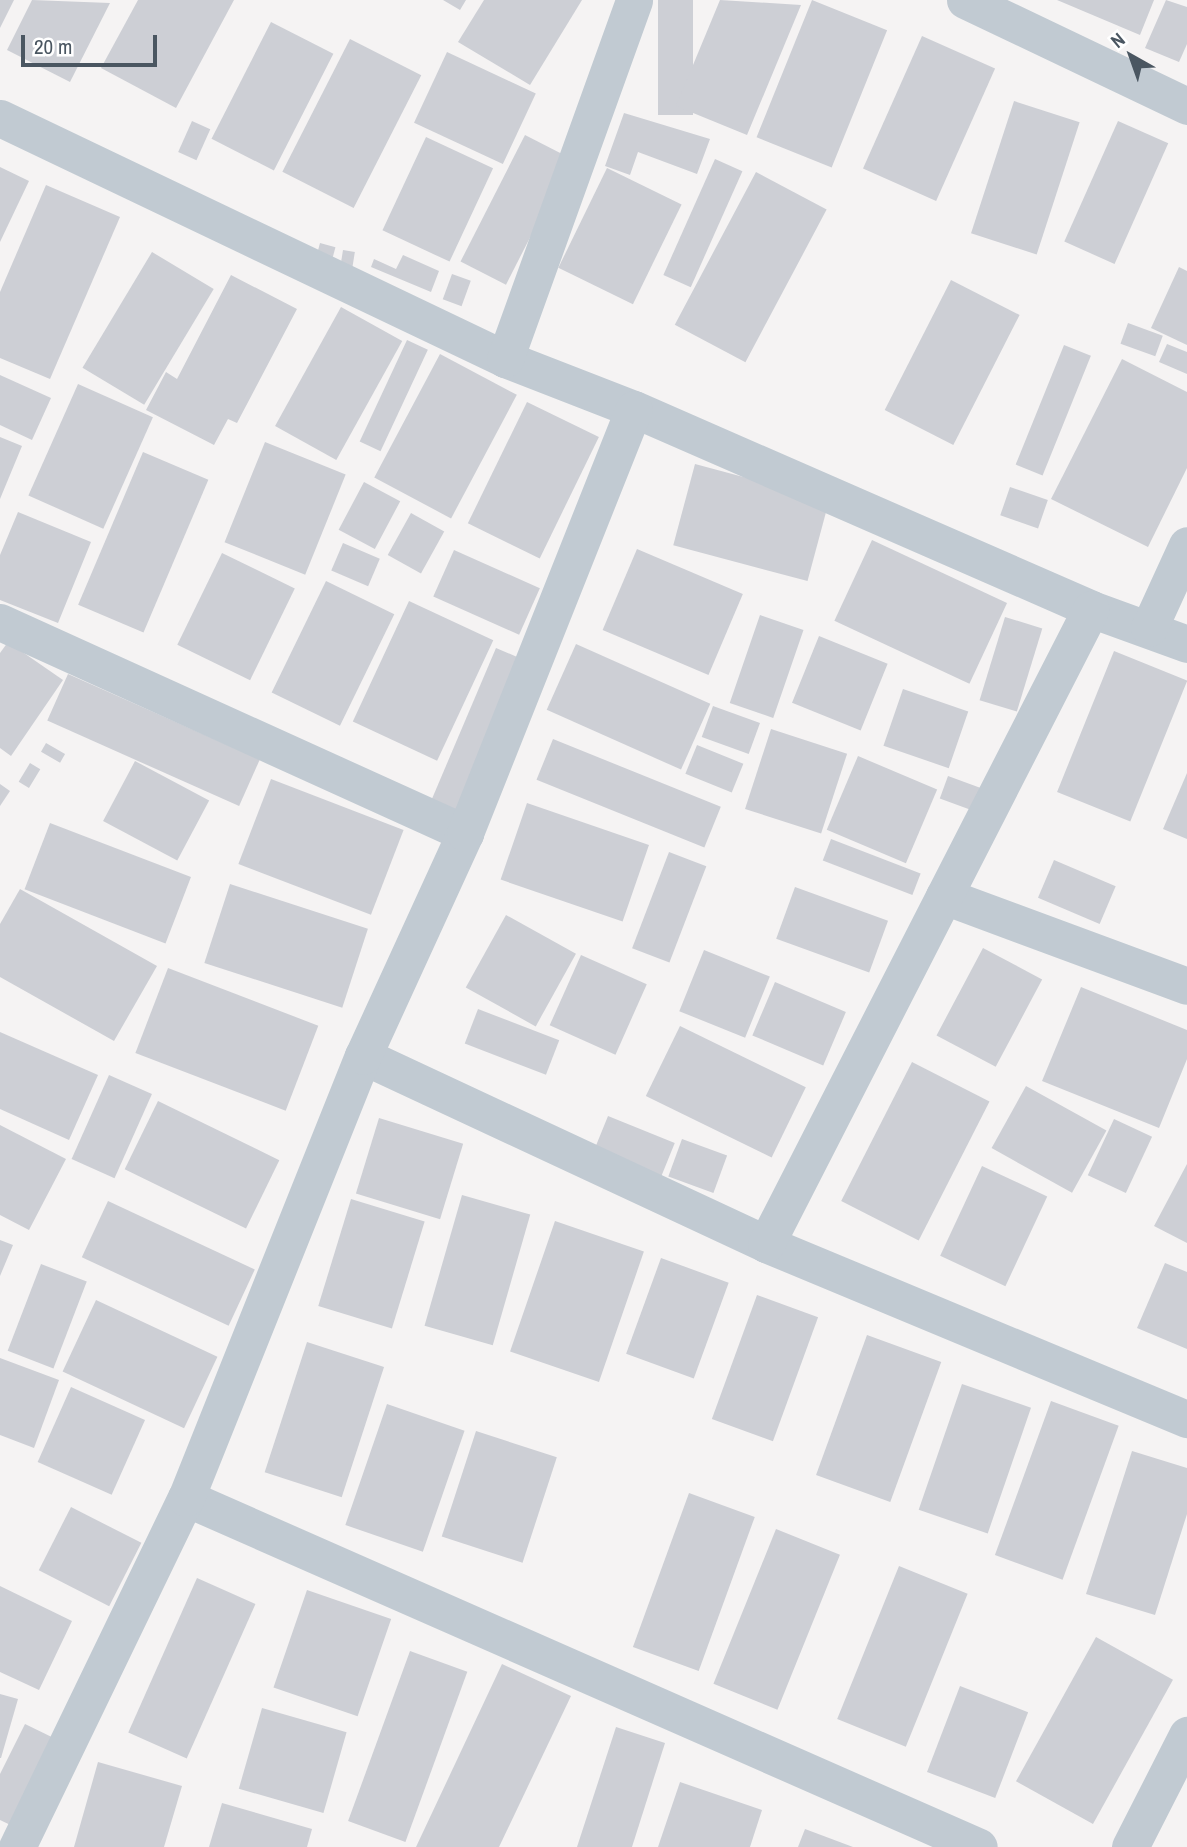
<!DOCTYPE html>
<style>
body{margin:0}
#map{position:relative;width:1187px;height:1847px;overflow:hidden;background:#f5f3f3;font-family:"Archivo Narrow",sans-serif}
div>[style]{position:absolute}
[style*='--x']{left:calc(var(--x)*1px);top:calc(var(--y)*1px);width:calc(var(--w)*1px);rotate:calc(var(--a)*1deg)}
.building>*{inset:0;background:#cdcfd5;transform-origin:0 0}
.minor>*{height:37px;margin:-18.5px;padding:0 18.5px;transform-origin:18.5px;border-radius:18.5px;background:#c1cad2}
span{translate:-50% -50%;white-space:nowrap;text-align:center;line-height:1.15;-webkit-text-stroke:7px #fff;paint-order:stroke}
.north{position:absolute;left:1096px;top:21px;width:70px;height:70px;-webkit-text-stroke:5px #fff;paint-order:stroke;rotate:320deg;font-size:19px;font-weight:700;line-height:28px;text-align:center;color:#4a5661}
.north::after{content:'';display:block;margin:auto;width:24px;height:32px;background:#4a5661;clip-path:polygon(50% 0,100% 100%,50% 72%,0 100%)}
.scale{position:absolute;left:21px;top:35px;width:136px;height:32px;box-sizing:border-box;border:4px solid #4a5661;border-top:0;padding-left:9px;font-size:21px;line-height:24px;white-space:nowrap;color:#4a5661;-webkit-text-stroke:5px #fff;paint-order:stroke}
</style>
<div id="map">
<div class="building">
<div style="clip-path:polygon(0 0,14px 0,0 28px)"></div>
<div style="clip-path:polygon(32px 0,110px 3px,70px 82px,7px 50px)"></div>
<div style="clip-path:polygon(138px 0,234px 0,176px 108px,101px 68px)"></div>
<div style="clip-path:polygon(443px 0,466px 0,460px 10px)"></div>
<div style="clip-path:polygon(484px 0,582px 0,530px 85px,458px 42px)"></div>
<div style="left:658px;top:0;width:35px;height:115px"></div>
<div style="clip-path:polygon(720px 0,801px 5px,747px 135px,676px 106px)"></div>
<div style="left:812px;top:0;width:81px;height:148px;rotate:22deg"></div>
<div style="clip-path:polygon(1057px 0,1154px 0,1140px 35px)"></div>
<div style="clip-path:polygon(1166px 0,1187px 7px,1187px 44px,1179px 62px,1145px 48px)"></div>
<div style="left:271px;top:22px;width:70px;height:131px;rotate:27deg"></div>
<div style="left:922px;top:36px;width:80px;height:145px;rotate:24deg"></div>
<div style="left:350px;top:39px;width:80px;height:149px;rotate:27deg"></div>
<div style="left:447px;top:52px;width:98px;height:78px;rotate:25deg"></div>
<div style="left:1014px;top:101px;width:69px;height:139px;rotate:18deg"></div>
<div style="clip-path:polygon(624px 113px,710px 139px,697px 174px,638px 152px,630px 175px,605px 166px)"></div>
<div style="left:192px;top:121px;width:20px;height:34px;rotate:24deg"></div>
<div style="left:1118px;top:121px;width:55px;height:132px;rotate:24deg"></div>
<div style="left:525px;top:135px;width:51px;height:142px;rotate:27deg"></div>
<div style="left:426px;top:137px;width:74px;height:103px;rotate:25deg"></div>
<div style="left:715px;top:159px;width:30px;height:127px;rotate:24deg"></div>
<div style="clip-path:polygon(0 167px,29px 181px,0 242px)"></div>
<div style="left:607px;top:168px;width:83px;height:111px;rotate:26deg"></div>
<div style="left:756px;top:172px;width:80px;height:173px;rotate:28deg"></div>
<div style="clip-path:polygon(46px 185px,120px 217px,50px 379px,0 358px,0 292px)"></div>
<div style="left:320px;top:243px;width:16px;height:18px;rotate:15deg"></div>
<div style="left:343px;top:250px;width:12px;height:16px;rotate:9deg"></div>
<div style="left:152px;top:252px;width:72px;height:135px;rotate:31deg"></div>
<div style="clip-path:polygon(403px 255px,439px 271px,431px 292px,371px 267px,374px 259px,396px 269px)"></div>
<div style="clip-path:polygon(1179px 267px,1187px 271px,1187px 345px,1151px 328px)"></div>
<div style="left:452px;top:274px;width:20px;height:27px;rotate:20deg"></div>
<div style="clip-path:polygon(231px 275px,297px 309px,237px 423px,228px 419px,214px 445px,146px 410px,166px 372px,177px 379px)"></div>
<div style="left:951px;top:280px;width:77px;height:146px;rotate:27deg"></div>
<div style="left:341px;top:307px;width:70px;height:136px;rotate:29deg"></div>
<div style="left:1128px;top:323px;width:37px;height:22px;rotate:20deg"></div>
<div style="left:407px;top:340px;width:23px;height:112px;rotate:25deg"></div>
<div style="clip-path:polygon(1167px 344px,1187px 352px,1187px 374px,1159px 362px)"></div>
<div style="left:1064px;top:345px;width:29px;height:129px;rotate:22deg"></div>
<div style="left:440px;top:354px;width:87px;height:140px;rotate:28deg"></div>
<div style="clip-path:polygon(1122px 359px,1187px 392px,1187px 468px,1148px 547px,1051px 499px)"></div>
<div style="clip-path:polygon(0 375px,51px 398px,32px 440px,0 425px)"></div>
<div style="left:78px;top:384px;width:82px;height:122px;rotate:24deg"></div>
<div style="left:527px;top:402px;width:80px;height:135px;rotate:26deg"></div>
<div style="clip-path:polygon(0 437px,22px 446px,0 499px)"></div>
<div style="left:265px;top:442px;width:87px;height:108px;rotate:22deg"></div>
<div style="left:143px;top:452px;width:71px;height:166px;rotate:23deg"></div>
<div style="left:695px;top:464px;width:139px;height:84px;rotate:15deg"></div>
<div style="left:364px;top:482px;width:41px;height:54px;rotate:28deg"></div>
<div style="left:1010px;top:487px;width:40px;height:30px;rotate:19deg"></div>
<div style="clip-path:polygon(18px 512px,91px 542px,58px 623px,0 600px,0 555px)"></div>
<div style="left:411px;top:513px;width:38px;height:48px;rotate:29deg"></div>
<div style="left:872px;top:540px;width:149px;height:89px;rotate:25deg"></div>
<div style="left:343px;top:543px;width:40px;height:30px;rotate:23deg"></div>
<div style="left:637px;top:549px;width:115px;height:88px;rotate:23deg"></div>
<div style="left:454px;top:550px;width:94px;height:51px;rotate:24deg"></div>
<div style="left:222px;top:553px;width:81px;height:102px;rotate:26deg"></div>
<div style="left:326px;top:581px;width:76px;height:124px;rotate:26deg"></div>
<div style="left:409px;top:601px;width:93px;height:133px;rotate:25deg"></div>
<div style="left:760px;top:615px;width:46px;height:93px;rotate:19deg"></div>
<div style="left:1005px;top:617px;width:39px;height:87px;rotate:17deg"></div>
<div style="left:819px;top:636px;width:74px;height:72px;rotate:22deg"></div>
<div style="clip-path:polygon(8px 642px,63px 680px,11px 756px,0 748px,0 653px)"></div>
<div style="left:576px;top:644px;width:147px;height:72px;rotate:24deg"></div>
<div style="left:496px;top:648px;width:28px;height:167px;rotate:23deg"></div>
<div style="left:1114px;top:651px;width:79px;height:152px;rotate:22deg"></div>
<div style="left:68px;top:674px;width:210px;height:51px;rotate:24deg"></div>
<div style="left:903px;top:689px;width:69px;height:60px;rotate:19deg"></div>
<div style="left:713px;top:706px;width:50px;height:33px;rotate:20deg"></div>
<div style="left:771px;top:729px;width:80px;height:84px;rotate:18deg"></div>
<div style="left:553px;top:739px;width:181px;height:44px;rotate:22deg"></div>
<div style="left:46px;top:743px;width:22px;height:10px;rotate:30deg"></div>
<div style="left:697px;top:745px;width:50px;height:31px;rotate:22deg"></div>
<div style="left:858px;top:756px;width:86px;height:80px;rotate:23deg"></div>
<div style="left:135px;top:761px;width:84px;height:68px;rotate:28deg"></div>
<div style="left:30px;top:763px;width:12px;height:22px;rotate:31deg"></div>
<div style="clip-path:polygon(1187px 773px,1187px 839px,1163px 829px)"></div>
<div style="left:948px;top:776px;width:37px;height:24px;rotate:20deg"></div>
<div style="left:271px;top:779px;width:142px;height:91px;rotate:21deg"></div>
<div style="clip-path:polygon(0 784px,10px 791px,0 806px)"></div>
<div style="left:527px;top:803px;width:129px;height:81px;rotate:19deg"></div>
<div style="left:50px;top:823px;width:151px;height:71px;rotate:21deg"></div>
<div style="left:831px;top:839px;width:96px;height:23px;rotate:21deg"></div>
<div style="left:669px;top:852px;width:40px;height:103px;rotate:21deg"></div>
<div style="left:1054px;top:860px;width:67px;height:41px;rotate:23deg"></div>
<div style="left:230px;top:884px;width:145px;height:83px;rotate:18deg"></div>
<div style="left:795px;top:887px;width:99px;height:55px;rotate:20deg"></div>
<div style="clip-path:polygon(20px 889px,157px 966px,114px 1041px,0 977px,0 924px)"></div>
<div style="left:506px;top:915px;width:80px;height:83px;rotate:29deg"></div>
<div style="left:983px;top:948px;width:67px;height:99px;rotate:28deg"></div>
<div style="left:704px;top:950px;width:71px;height:66px;rotate:22deg"></div>
<div style="left:581px;top:955px;width:72px;height:77px;rotate:24deg"></div>
<div style="left:168px;top:968px;width:161px;height:91px;rotate:21deg"></div>
<div style="left:775px;top:982px;width:77px;height:58px;rotate:23deg"></div>
<div style="clip-path:polygon(1081px 987px,1187px 1030px,1187px 1059px,1159px 1128px,1042px 1081px)"></div>
<div style="left:478px;top:1009px;width:87px;height:37px;rotate:21deg"></div>
<div style="left:680px;top:1026px;width:140px;height:78px;rotate:26deg"></div>
<div style="clip-path:polygon(0 1032px,98px 1075px,69px 1140px,0 1109px)"></div>
<div style="left:912px;top:1062px;width:87px;height:156px;rotate:27deg"></div>
<div style="left:109px;top:1075px;width:47px;height:92px;rotate:24deg"></div>
<div style="left:1026px;top:1086px;width:92px;height:71px;rotate:29deg"></div>
<div style="left:158px;top:1101px;width:135px;height:76px;rotate:26deg"></div>
<div style="left:608px;top:1116px;width:72px;height:37px;rotate:22deg"></div>
<div style="left:379px;top:1118px;width:88px;height:79px;rotate:17deg"></div>
<div style="left:1114px;top:1119px;width:42px;height:62px;rotate:25deg"></div>
<div style="clip-path:polygon(0 1125px,66px 1159px,29px 1230px,0 1215px)"></div>
<div style="left:682px;top:1139px;width:48px;height:40px;rotate:20deg"></div>
<div style="clip-path:polygon(1187px 1164px,1187px 1243px,1154px 1226px)"></div>
<div style="left:982px;top:1166px;width:72px;height:99px;rotate:25deg"></div>
<div style="left:462px;top:1195px;width:71px;height:136px;rotate:16deg"></div>
<div style="left:351px;top:1199px;width:77px;height:112px;rotate:17deg"></div>
<div style="left:108px;top:1201px;width:162px;height:62px;rotate:25deg"></div>
<div style="left:555px;top:1221px;width:94px;height:138px;rotate:19deg"></div>
<div style="clip-path:polygon(0 1240px,13px 1245px,0 1276px)"></div>
<div style="left:661px;top:1258px;width:72px;height:102px;rotate:20deg"></div>
<div style="clip-path:polygon(1165px 1263px,1187px 1272px,1187px 1349px,1137px 1328px)"></div>
<div style="left:41px;top:1264px;width:49px;height:93px;rotate:21deg"></div>
<div style="left:757px;top:1295px;width:65px;height:132px;rotate:20deg"></div>
<div style="left:96px;top:1300px;width:134px;height:79px;rotate:25deg"></div>
<div style="left:867px;top:1335px;width:79px;height:149px;rotate:20deg"></div>
<div style="left:307px;top:1342px;width:81px;height:137px;rotate:18deg"></div>
<div style="clip-path:polygon(0 1358px,59px 1380px,34px 1448px,0 1435px)"></div>
<div style="left:962px;top:1384px;width:73px;height:133px;rotate:19deg"></div>
<div style="left:71px;top:1387px;width:81px;height:82px;rotate:24deg"></div>
<div style="left:1051px;top:1401px;width:72px;height:164px;rotate:20deg"></div>
<div style="left:387px;top:1404px;width:82px;height:128px;rotate:19deg"></div>
<div style="left:476px;top:1431px;width:85px;height:111px;rotate:18deg"></div>
<div style="clip-path:polygon(1132px 1451px,1187px 1468px,1187px 1514px,1155px 1615px,1086px 1594px)"></div>
<div style="left:689px;top:1493px;width:70px;height:164px;rotate:20deg"></div>
<div style="left:71px;top:1507px;width:79px;height:71px;rotate:27deg"></div>
<div style="left:776px;top:1529px;width:69px;height:167px;rotate:22deg"></div>
<div style="left:899px;top:1566px;width:74px;height:165px;rotate:22deg"></div>
<div style="left:197px;top:1578px;width:64px;height:169px;rotate:24deg"></div>
<div style="clip-path:polygon(0 1586px,72px 1621px,39px 1690px,0 1672px)"></div>
<div style="left:307px;top:1590px;width:89px;height:103px;rotate:19deg"></div>
<div style="left:1096px;top:1637px;width:88px;height:165px;rotate:29deg"></div>
<div style="left:410px;top:1651px;width:61px;height:181px;rotate:20deg"></div>
<div style="clip-path:polygon(502px 1664px,571px 1696px,499px 1847px,416px 1847px)"></div>
<div style="left:960px;top:1686px;width:73px;height:92px;rotate:21deg"></div>
<div style="clip-path:polygon(0 1694px,18px 1699px,1px 1758px,0 1758px)"></div>
<div style="left:262px;top:1708px;width:88px;height:84px;rotate:16deg"></div>
<div style="clip-path:polygon(25px 1724px,64px 1743px,21px 1830px,0 1820px,0 1774px)"></div>
<div style="clip-path:polygon(616px 1727px,665px 1743px,632px 1847px,577px 1847px)"></div>
<div style="clip-path:polygon(98px 1762px,182px 1786px,164px 1847px,74px 1847px)"></div>
<div style="clip-path:polygon(680px 1782px,762px 1810px,750px 1847px,658px 1847px)"></div>
<div style="clip-path:polygon(222px 1803px,312px 1829px,307px 1847px,209px 1847px)"></div>
<div style="clip-path:polygon(805px 1829px,853px 1847px,798px 1847px)"></div>
</div>
<div class="minor">
<div style="--x:965;--y:0;--w:246;--a:25.5"></div>
<div style="--x:0;--y:118;--w:560;--a:25.51"></div>
<div style="--x:505;--y:359;--w:138;--a:21.2"></div>
<div style="--x:634;--y:409;--w:499;--a:23.6"></div>
<div style="--x:1091;--y:609;--w:102;--a:20"></div>
<div style="--x:505;--y:359;--w:381;--a:-70.2"></div>
<div style="--x:0;--y:622;--w:511;--a:24.41"></div>
<div style="--x:1149;--y:628;--w:91;--a:-65.4"></div>
<div style="--x:944;--y:896;--w:259;--a:20.3"></div>
<div style="--x:363;--y:1056;--w:445;--a:25"></div>
<div style="--x:766;--y:1244;--w:456;--a:22.6"></div>
<div style="--x:766;--y:1244;--w:713;--a:-62.9"></div>
<div style="--x:186;--y:1498;--w:866;--a:23.75"></div>
<div style="--x:17;--y:1847;--w:388;--a:-64.2"></div>
<div style="--x:186;--y:1498;--w:476;--a:-68.2"></div>
<div style="--x:363;--y:1056;--w:245;--a:-65.4"></div>
<div style="--x:465;--y:833;--w:456;--a:-68.3"></div>
<div style="--x:1130;--y:1847;--w:126;--a:-63"></div>
</div>
<div class="north">N</div>
<div class="scale">20 m</div>
</div>
